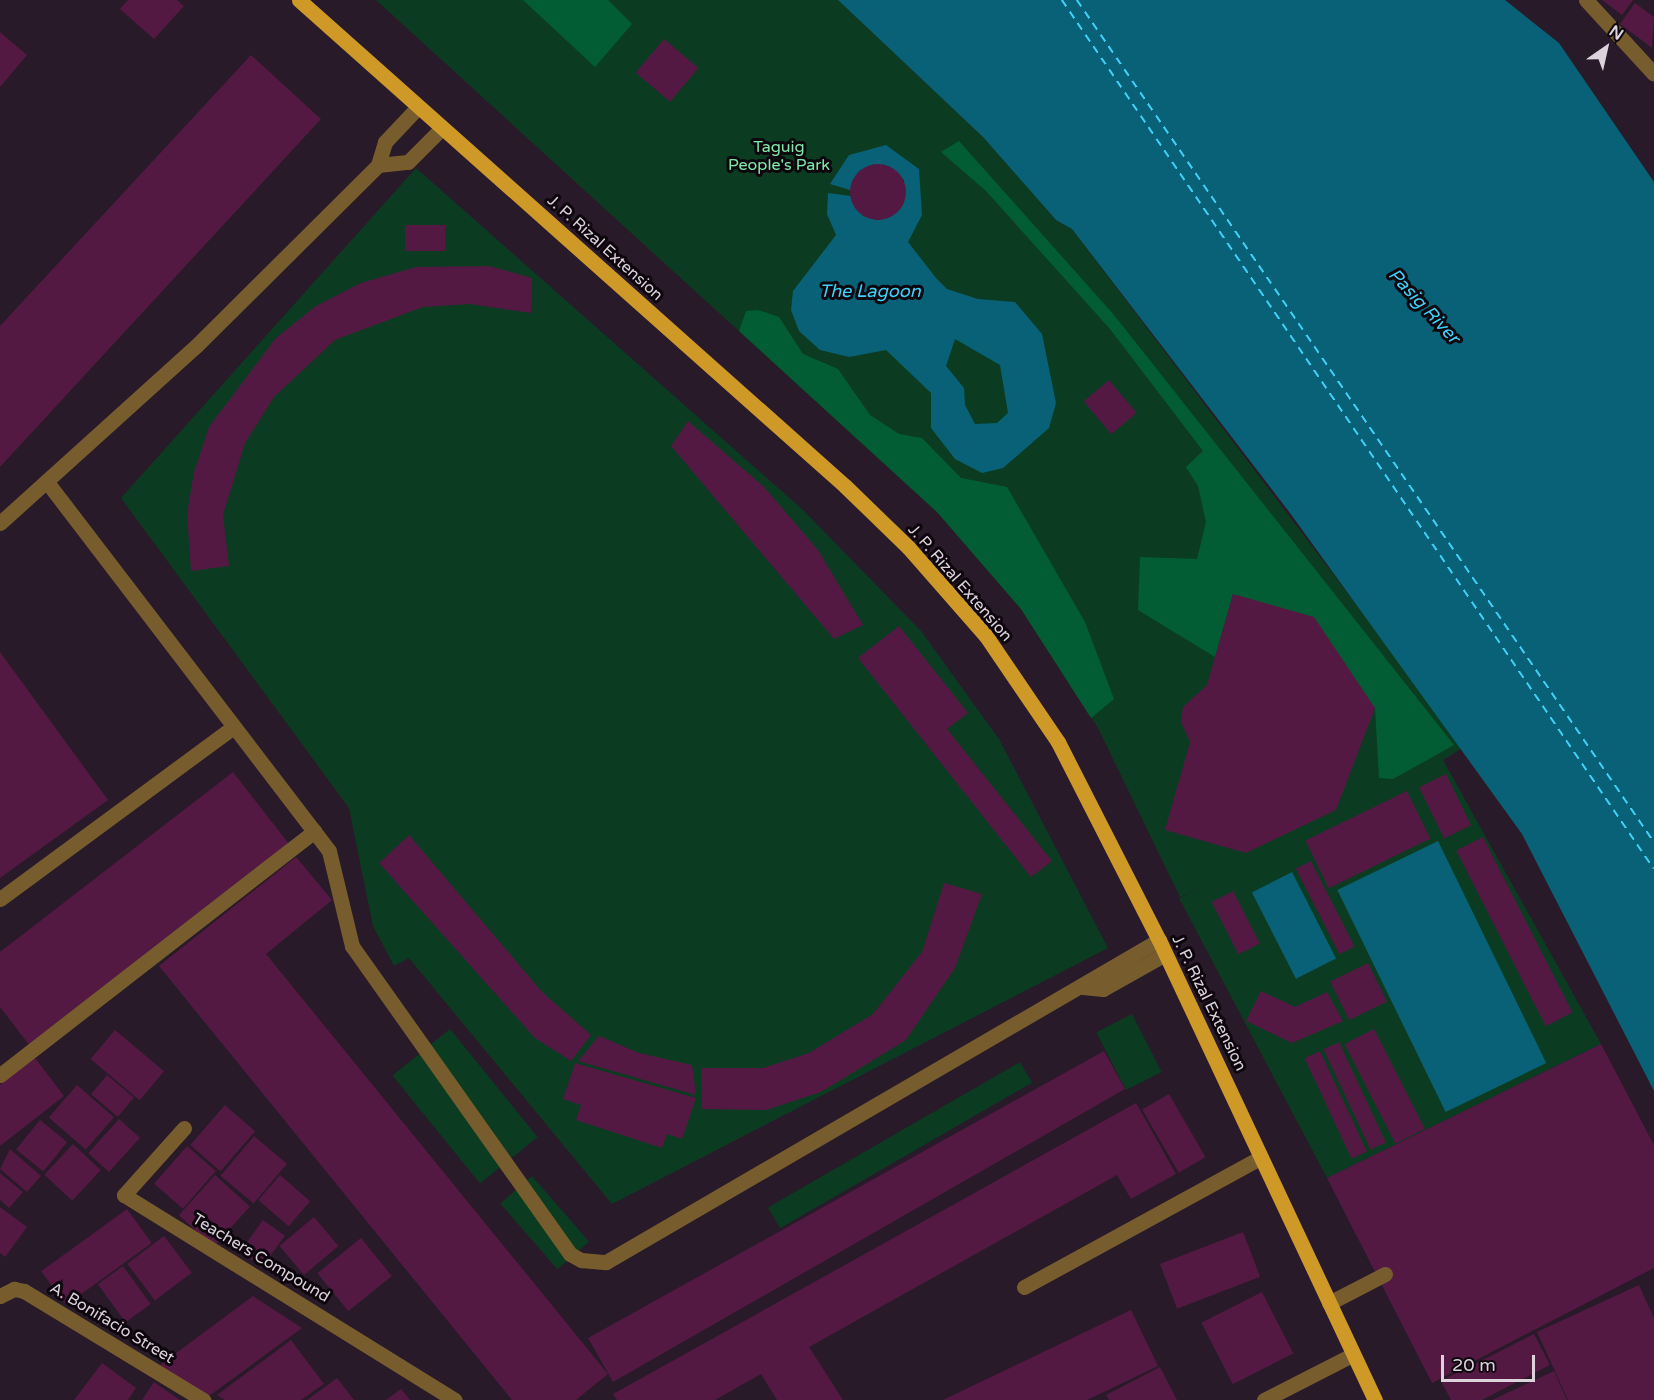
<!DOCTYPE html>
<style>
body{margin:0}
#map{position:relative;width:1654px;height:1400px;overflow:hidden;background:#281a29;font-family:"Varela Round",sans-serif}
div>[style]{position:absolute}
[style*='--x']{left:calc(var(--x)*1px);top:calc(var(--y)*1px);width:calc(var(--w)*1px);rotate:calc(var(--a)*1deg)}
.green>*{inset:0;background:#0b3c22;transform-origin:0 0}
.forest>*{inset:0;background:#035d34}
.water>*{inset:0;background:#086176;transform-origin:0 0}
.ferry>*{height:1.5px;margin-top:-0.75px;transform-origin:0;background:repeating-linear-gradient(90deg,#3fd1f9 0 8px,transparent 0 14px)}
.building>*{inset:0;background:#531942;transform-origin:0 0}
.round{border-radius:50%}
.minor>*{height:15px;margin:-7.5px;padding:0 7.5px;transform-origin:7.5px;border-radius:7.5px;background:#775d2e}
.major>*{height:15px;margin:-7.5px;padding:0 7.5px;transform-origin:7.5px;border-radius:7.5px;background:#cf9927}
span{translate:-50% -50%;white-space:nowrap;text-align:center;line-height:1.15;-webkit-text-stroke:6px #0d070d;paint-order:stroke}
.park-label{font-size:16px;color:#81e8aa}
.street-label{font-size:16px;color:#dbd2dc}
.water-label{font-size:18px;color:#3fd1f9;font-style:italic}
.north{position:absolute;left:1576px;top:18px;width:60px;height:60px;-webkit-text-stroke:4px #0d070d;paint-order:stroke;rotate:34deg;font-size:16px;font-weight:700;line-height:24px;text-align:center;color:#dbd2dc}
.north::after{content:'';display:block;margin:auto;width:21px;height:27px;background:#dbd2dc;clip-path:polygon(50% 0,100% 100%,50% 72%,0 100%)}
.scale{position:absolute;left:1441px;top:1355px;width:94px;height:27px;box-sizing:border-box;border:3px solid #dbd2dc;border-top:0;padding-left:8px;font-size:18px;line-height:21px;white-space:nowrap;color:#dbd2dc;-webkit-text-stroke:4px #0d070d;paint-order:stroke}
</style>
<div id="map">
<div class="green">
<div style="clip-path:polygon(376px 0,838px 0,983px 137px,1056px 220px,1072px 229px,1464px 747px,1443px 760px,1601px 1044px,1327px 1178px,1179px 898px,1207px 883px,1180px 897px,1098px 728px,1021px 609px,937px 512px)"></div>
<div style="clip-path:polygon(416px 168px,802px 509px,921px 631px,999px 739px,1108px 948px,612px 1204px,409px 958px,394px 966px,373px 926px,349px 808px,121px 498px)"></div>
<div style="left:1132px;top:1014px;width:65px;height:40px;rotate:63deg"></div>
<div style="left:450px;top:1029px;width:139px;height:74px;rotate:51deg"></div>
<div style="left:1020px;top:1062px;width:24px;height:291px;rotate:60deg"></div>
<div style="left:532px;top:1176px;width:87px;height:42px;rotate:49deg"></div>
</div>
<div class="forest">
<div style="clip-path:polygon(523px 0,608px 0,632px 24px,595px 67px)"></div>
<div style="clip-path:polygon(959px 141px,1114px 315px,1454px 745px,1393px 779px,1379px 778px,1375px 708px,1233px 594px,1215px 657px,1138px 610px,1140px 557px,1197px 559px,1206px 522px,1198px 486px,1186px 467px,1203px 451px,1110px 329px,986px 191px,941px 152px)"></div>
<div style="clip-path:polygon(758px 310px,779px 317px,803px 354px,838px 369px,870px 415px,899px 434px,922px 438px,961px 478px,1007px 487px,1085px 622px,1114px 699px,1091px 718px,1021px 609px,937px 512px,739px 331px,746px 311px)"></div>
</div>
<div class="water">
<div style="clip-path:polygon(838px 0,1505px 0,1559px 43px,1654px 182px,1654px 1091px,1522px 834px,1290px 513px,1072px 229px,1056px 220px,983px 137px)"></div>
<div style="clip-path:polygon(evenodd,886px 145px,919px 169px,922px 215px,908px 242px,936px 278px,947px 289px,978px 299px,1015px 302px,1042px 334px,1056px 403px,1049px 428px,1003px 468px,982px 473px,955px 459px,931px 428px,931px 393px,886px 350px,849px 357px,820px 350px,799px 331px,791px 310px,793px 291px,836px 235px,827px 214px,828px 193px,851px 196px,863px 216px,877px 220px,888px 218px,903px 205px,904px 180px,889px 166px,860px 170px,850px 190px,830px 184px,849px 155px,886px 145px,955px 339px,1000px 365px,1008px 413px,997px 423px,975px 424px,965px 405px,964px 388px,946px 366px,955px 339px)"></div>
<div style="left:1438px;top:841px;width:247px;height:112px;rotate:64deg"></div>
<div style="left:1292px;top:872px;width:97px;height:45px;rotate:63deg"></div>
</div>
<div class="ferry">
<div style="--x:1062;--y:0;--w:1051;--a:55.74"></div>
<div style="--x:1077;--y:0;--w:1021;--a:55.58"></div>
</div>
<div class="building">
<div style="clip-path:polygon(128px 0,177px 0,184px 6px,154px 39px,120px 9px)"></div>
<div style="clip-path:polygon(1602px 0,1633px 0,1622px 15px)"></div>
<div style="clip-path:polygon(1635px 3px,1654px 17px,1652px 48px,1620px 24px)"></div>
<div style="clip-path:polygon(0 32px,27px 55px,0 87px)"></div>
<div style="left:664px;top:39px;width:45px;height:44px;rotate:40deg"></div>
<div style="clip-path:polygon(251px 55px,321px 119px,0 467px,0 326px)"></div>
<div class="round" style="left:850px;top:164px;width:56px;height:56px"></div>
<div style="left:405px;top:225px;width:40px;height:26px"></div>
<div style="clip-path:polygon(489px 266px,532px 278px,531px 313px,470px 304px,423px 307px,335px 340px,274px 397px,245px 443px,223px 515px,229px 566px,191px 571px,187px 514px,194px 472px,209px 427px,276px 338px,316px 306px,361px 283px,416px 267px)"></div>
<div style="left:1109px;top:380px;width:43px;height:33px;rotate:50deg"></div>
<div style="clip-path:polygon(688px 421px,764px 487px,818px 550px,863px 625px,834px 639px,671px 446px)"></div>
<div style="clip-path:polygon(1233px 594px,1314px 617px,1375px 708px,1336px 810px,1246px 853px,1165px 830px,1190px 742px,1181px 722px,1183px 707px,1207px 685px)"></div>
<div style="clip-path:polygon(899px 626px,968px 713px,947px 729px,1052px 861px,1031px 877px,858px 658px)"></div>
<div style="clip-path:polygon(0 652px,108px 800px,0 878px)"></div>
<div style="clip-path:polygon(233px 772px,290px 845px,30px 1046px,0 1007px,0 952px)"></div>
<div style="left:1446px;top:774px;width:57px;height:30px;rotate:64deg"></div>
<div style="left:1407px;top:791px;width:53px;height:113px;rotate:64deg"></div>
<div style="clip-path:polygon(409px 835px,542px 992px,591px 1035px,571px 1061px,535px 1038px,379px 863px)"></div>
<div style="left:1483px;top:837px;width:197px;height:30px;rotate:63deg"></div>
<div style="clip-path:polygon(296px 857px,332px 900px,266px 954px,608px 1374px,576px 1400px,512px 1400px,159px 966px)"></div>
<div style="left:1311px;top:861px;width:96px;height:17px;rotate:63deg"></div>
<div style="clip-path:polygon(944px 883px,982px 894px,955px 968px,906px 1040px,821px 1092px,766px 1110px,702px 1109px,701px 1068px,763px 1068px,809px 1053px,873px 1014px,922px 952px)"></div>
<div style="left:1233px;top:891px;width:59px;height:24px;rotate:63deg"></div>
<div style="left:1368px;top:963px;width:43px;height:42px;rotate:64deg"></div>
<div style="clip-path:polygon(1261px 991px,1295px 1007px,1327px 992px,1343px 1021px,1292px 1043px,1246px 1021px)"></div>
<div style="left:1374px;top:1029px;width:112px;height:33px;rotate:63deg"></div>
<div style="left:115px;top:1030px;width:64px;height:38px;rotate:40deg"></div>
<div style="clip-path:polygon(599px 1036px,639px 1053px,692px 1065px,696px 1095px,578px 1061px)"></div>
<div style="left:1339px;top:1042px;width:111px;height:17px;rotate:65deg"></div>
<div style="clip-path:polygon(1601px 1044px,1654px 1145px,1654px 1268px,1432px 1383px,1327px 1178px)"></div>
<div style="clip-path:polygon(1104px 1051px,1125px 1089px,613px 1382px,588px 1338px)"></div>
<div style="left:1320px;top:1051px;width:111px;height:17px;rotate:65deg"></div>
<div style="clip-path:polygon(35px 1058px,64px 1096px,0 1146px,0 1085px)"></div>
<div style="clip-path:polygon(575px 1063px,696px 1098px,682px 1139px,667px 1134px,662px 1148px,576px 1120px,581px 1105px,563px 1099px)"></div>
<div style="left:107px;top:1075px;width:35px;height:25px;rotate:40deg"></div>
<div style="left:77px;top:1085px;width:49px;height:43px;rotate:41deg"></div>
<div style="left:1169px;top:1094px;width:73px;height:31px;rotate:60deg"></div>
<div style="clip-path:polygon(1136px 1103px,1176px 1174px,1131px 1199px,1117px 1175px,809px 1347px,843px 1400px,777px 1400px,761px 1374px,715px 1400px,617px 1400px,613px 1394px)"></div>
<div style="left:225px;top:1105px;width:40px;height:53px;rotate:41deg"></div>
<div style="left:119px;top:1119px;width:28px;height:46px;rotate:42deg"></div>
<div style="left:40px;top:1120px;width:35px;height:38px;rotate:39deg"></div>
<div style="left:254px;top:1136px;width:43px;height:52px;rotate:40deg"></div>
<div style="left:73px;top:1144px;width:38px;height:42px;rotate:43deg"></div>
<div style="left:187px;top:1146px;width:38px;height:50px;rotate:41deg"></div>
<div style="clip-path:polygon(10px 1149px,41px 1176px,27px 1192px,0 1169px)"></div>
<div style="clip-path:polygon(0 1173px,23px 1192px,9px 1208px,0 1200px)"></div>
<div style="left:215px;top:1175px;width:47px;height:54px;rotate:42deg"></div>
<div style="left:280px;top:1175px;width:40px;height:33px;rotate:41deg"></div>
<div style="clip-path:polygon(0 1207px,27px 1227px,5px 1257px,0 1253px)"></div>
<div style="left:127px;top:1209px;width:42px;height:106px;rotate:54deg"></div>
<div style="left:314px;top:1217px;width:38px;height:45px;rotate:50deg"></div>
<div style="left:263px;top:1220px;width:27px;height:39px;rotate:36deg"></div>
<div style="left:1243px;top:1232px;width:48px;height:89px;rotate:69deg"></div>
<div style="left:164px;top:1236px;width:46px;height:46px;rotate:53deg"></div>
<div style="left:361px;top:1238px;width:49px;height:56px;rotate:51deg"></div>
<div style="left:123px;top:1266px;width:47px;height:31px;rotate:54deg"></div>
<div style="clip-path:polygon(1639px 1285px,1654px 1318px,1654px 1400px,1568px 1400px,1537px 1332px)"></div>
<div style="left:1262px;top:1292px;width:69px;height:68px;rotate:63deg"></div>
<div style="clip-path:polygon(253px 1296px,302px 1328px,209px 1396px,156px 1368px)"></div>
<div style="clip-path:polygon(1131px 1310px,1158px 1366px,1087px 1400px,943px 1400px)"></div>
<div style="clip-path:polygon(1534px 1334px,1550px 1365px,1482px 1400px,1451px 1400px,1441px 1381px)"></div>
<div style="clip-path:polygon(291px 1340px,324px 1384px,301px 1400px,225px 1400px,217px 1395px)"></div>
<div style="clip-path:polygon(102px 1363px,136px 1388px,128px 1400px,74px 1400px)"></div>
<div style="clip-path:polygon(1160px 1367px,1177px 1400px,1109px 1400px,1106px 1395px)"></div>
<div style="clip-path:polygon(1554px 1371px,1567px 1400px,1492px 1400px)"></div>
<div style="clip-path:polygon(337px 1378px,354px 1400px,307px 1400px)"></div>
<div style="clip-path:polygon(154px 1382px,180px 1400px,142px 1400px)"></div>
<div style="clip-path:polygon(401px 1389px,410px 1400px,386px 1400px)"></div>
</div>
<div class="minor">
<div style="--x:1586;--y:0;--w:100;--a:47.4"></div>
<div style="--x:378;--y:165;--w:30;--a:-6"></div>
<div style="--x:408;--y:162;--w:48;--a:-45"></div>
<div style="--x:47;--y:482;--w:464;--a:52.6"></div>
<div style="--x:329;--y:851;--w:98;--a:76.4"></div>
<div style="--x:352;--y:946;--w:377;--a:54.7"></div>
<div style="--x:570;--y:1254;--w:13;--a:29"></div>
<div style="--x:581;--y:1260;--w:25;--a:5"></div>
<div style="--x:606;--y:1262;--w:640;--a:-30.21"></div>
<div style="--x:0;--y:523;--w:264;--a:-42.1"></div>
<div style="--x:196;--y:346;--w:257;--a:-44.8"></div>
<div style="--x:378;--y:165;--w:24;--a:-73"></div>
<div style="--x:385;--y:142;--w:48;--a:-46.7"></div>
<div style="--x:0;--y:899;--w:288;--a:-36.4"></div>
<div style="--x:1083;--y:987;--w:20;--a:6"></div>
<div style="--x:1103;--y:989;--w:71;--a:-29.4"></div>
<div style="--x:0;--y:1075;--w:398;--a:-37.8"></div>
<div style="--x:184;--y:1128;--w:90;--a:131.8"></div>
<div style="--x:124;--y:1195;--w:389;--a:31.8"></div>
<div style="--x:1024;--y:1287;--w:270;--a:-28.7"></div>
<div style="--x:0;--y:1296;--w:16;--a:-27"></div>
<div style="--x:14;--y:1289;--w:10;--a:11"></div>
<div style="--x:24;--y:1291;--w:210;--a:31.3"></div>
<div style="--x:1329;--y:1303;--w:63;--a:-27.4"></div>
<div style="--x:1264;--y:1400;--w:99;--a:-27.1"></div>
</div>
<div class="major">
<div style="--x:299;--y:0;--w:731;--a:41.67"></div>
<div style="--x:845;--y:486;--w:88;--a:44.1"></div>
<div style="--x:908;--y:547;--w:118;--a:48.8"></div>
<div style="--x:986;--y:636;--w:128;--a:55.8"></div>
<div style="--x:1058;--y:742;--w:222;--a:63"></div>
<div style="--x:1159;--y:940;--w:508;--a:64.85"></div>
</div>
<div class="park-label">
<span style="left:779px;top:156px">Taguig<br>People's Park</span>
</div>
<div class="street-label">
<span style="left:605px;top:248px;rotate:42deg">J. P. Rizal Extension</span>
<span style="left:960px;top:583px;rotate:49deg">J. P. Rizal Extension</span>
<span style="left:1209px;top:1003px;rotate:64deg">J. P. Rizal Extension</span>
<span style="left:261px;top:1258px;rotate:31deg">Teachers Compound</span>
<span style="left:112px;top:1323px;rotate:31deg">A. Bonifacio Street</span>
</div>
<div class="water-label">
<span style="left:870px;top:291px">The Lagoon</span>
<span style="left:1424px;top:306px;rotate:47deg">Pasig River</span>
</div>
<div class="north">N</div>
<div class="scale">20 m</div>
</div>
